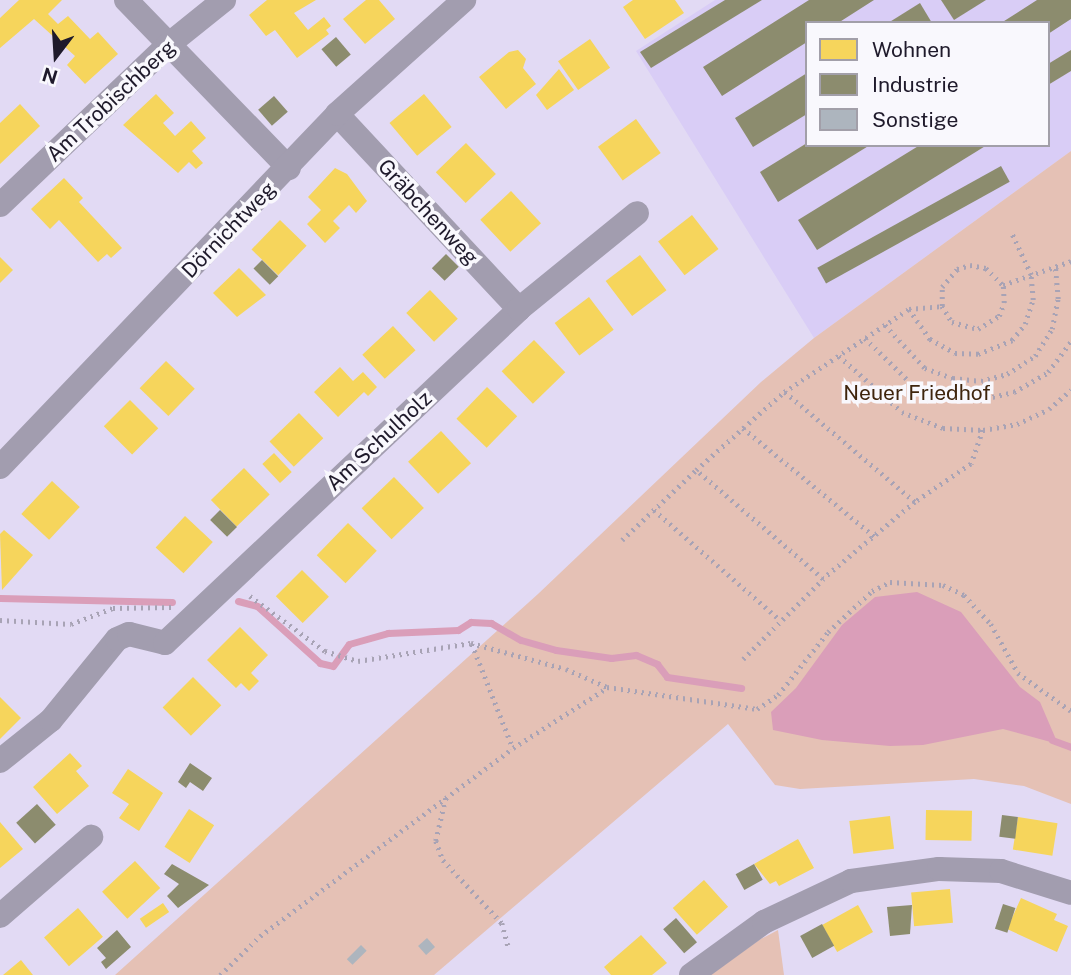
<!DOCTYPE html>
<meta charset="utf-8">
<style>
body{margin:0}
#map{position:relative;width:1071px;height:975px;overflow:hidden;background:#e2daf4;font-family:"Public Sans",sans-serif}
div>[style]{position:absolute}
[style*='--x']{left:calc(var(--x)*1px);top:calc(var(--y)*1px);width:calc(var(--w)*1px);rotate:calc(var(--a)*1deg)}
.built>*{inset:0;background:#d9cdf6}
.green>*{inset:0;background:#e5c1b5}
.water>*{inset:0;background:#da9eb9}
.homes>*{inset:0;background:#f6d55c;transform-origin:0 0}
.industry>*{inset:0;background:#8c8c6e;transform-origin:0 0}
.stream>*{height:7px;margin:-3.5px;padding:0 3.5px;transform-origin:3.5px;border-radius:3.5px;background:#da9eb9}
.building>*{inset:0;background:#adb5be;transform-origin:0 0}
.path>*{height:4.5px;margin-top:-2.25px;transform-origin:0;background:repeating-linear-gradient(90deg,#a8a3b5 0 2px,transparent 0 7px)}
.street>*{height:24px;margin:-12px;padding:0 12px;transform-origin:12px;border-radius:12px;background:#a29daf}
span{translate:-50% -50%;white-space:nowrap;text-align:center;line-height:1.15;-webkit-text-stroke:7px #f9f8fd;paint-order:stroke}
.street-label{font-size:21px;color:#1f1a2b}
.park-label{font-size:21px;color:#3f250d}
.legend{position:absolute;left:805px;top:21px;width:245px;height:126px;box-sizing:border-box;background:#f9f8fd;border:2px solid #a29fa9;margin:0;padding:9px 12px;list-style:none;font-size:21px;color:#1f1a2b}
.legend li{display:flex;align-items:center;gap:14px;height:35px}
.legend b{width:35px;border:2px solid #a29fa9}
.north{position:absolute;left:21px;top:21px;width:70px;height:70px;-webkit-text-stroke:5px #f9f8fd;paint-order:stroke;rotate:197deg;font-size:19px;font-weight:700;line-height:28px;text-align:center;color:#1f1a2b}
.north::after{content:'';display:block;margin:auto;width:24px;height:32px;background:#1f1a2b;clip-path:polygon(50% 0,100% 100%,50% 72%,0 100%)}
</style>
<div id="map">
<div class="built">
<div style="clip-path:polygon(evenodd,715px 0,1071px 0,1071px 151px,814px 338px,636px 51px,715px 0,807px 23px,1048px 23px,1048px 145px,807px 145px,807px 23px)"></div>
</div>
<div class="green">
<div style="clip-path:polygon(1071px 151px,1071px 804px,1024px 786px,974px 779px,800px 789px,775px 785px,728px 724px,434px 975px,115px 975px,538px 594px,761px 382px,814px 338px)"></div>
<div style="clip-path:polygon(778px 930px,784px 975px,710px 975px,759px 940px)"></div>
</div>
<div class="water">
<div style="clip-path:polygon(917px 592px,961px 612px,1020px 687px,1040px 702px,1058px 744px,1003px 729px,923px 745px,890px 746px,822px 740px,773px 730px,771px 712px,796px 688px,842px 625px,875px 597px)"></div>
</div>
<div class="homes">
<div style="clip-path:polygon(19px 0,62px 0,48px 14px,58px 24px,68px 16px,90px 39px,98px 32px,118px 54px,85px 84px,67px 65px,75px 56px,34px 19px,0 48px,0 18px)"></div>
<div style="clip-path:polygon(267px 0,316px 0,294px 13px,308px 30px,324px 17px,331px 26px,326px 30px,329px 34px,297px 58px,275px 30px,266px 36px,249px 15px)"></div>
<div style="clip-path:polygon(366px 0,379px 0,395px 19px,365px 44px,343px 19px)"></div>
<div style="clip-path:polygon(633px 0,675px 0,684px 13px,645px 39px,623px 7px)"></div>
<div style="left:590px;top:39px;width:35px;height:39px;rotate:55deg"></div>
<div style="clip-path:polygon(518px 50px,526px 59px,523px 68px,536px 84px,506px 109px,479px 77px,509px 52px)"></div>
<div style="clip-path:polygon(559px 69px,574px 90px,547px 110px,536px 95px)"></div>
<div style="clip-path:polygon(156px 94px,174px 113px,163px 123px,175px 136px,191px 121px,206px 138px,192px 151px,203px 163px,196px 169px,189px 162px,178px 173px,123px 125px)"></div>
<div style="left:424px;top:94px;width:43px;height:45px;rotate:50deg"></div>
<div style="clip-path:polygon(20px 104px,40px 126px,0 164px,0 123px)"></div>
<div style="left:636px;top:119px;width:42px;height:47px;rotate:54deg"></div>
<div style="left:466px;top:143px;width:43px;height:42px;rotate:46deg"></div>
<div style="clip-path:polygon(335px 168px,347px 174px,367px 201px,356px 213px,349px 205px,333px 221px,340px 228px,325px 243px,307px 224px,321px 210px,308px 197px)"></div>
<div style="clip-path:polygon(64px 178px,83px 198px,79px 202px,122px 248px,111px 258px,107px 254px,98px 262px,59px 220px,50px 229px,31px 209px)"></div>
<div style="left:511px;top:191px;width:44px;height:42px;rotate:47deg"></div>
<div style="left:692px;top:215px;width:43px;height:43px;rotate:52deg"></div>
<div style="left:280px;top:220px;width:37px;height:41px;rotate:44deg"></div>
<div style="left:640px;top:255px;width:44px;height:43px;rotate:53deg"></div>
<div style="clip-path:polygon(0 257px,13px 270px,0 283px)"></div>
<div style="clip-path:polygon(239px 268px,266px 295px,237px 317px,213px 293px)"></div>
<div style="left:430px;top:290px;width:40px;height:33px;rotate:46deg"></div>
<div style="left:589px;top:297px;width:41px;height:43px;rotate:53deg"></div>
<div style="left:393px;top:326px;width:33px;height:42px;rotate:47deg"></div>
<div style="left:534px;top:340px;width:45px;height:45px;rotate:46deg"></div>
<div style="left:166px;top:361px;width:40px;height:38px;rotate:44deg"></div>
<div style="clip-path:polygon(340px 367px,353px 381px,363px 372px,377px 387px,368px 396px,364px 392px,338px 417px,314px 392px)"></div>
<div style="left:487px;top:387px;width:42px;height:44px;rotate:44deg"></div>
<div style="left:130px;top:400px;width:40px;height:37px;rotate:45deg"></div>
<div style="left:299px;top:413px;width:35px;height:41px;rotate:46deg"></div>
<div style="left:441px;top:431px;width:44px;height:45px;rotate:47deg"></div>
<div style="left:274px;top:453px;width:26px;height:16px;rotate:47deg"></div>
<div style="left:244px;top:468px;width:37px;height:46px;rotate:46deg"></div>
<div style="left:394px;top:477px;width:43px;height:45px;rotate:46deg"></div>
<div style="left:52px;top:481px;width:38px;height:45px;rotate:43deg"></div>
<div style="left:185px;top:516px;width:38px;height:43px;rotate:43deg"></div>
<div style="left:348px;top:523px;width:40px;height:45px;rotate:44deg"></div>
<div style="clip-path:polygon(4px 530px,33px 555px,2px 590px,0 534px)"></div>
<div style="left:302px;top:570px;width:38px;height:37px;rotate:45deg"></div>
<div style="clip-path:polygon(240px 627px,268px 655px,251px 673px,259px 681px,249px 691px,241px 683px,236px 688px,207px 660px)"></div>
<div style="left:193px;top:677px;width:40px;height:43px;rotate:45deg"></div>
<div style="clip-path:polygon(0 697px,21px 718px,0 739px)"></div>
<div style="clip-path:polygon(70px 753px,82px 766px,76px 771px,89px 786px,57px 814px,33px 787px)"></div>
<div style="clip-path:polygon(128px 769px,163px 793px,139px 831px,119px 818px,129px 804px,112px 793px)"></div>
<div style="left:189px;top:809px;width:30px;height:45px;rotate:33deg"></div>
<div style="left:926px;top:810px;width:46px;height:30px;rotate:1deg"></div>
<div style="left:890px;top:816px;width:33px;height:41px;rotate:83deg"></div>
<div style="left:1018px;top:817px;width:40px;height:33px;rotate:9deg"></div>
<div style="clip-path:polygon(0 822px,23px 849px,0 868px)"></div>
<div style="clip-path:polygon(798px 839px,814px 868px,779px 886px,776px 881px,770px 884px,754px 864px)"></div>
<div style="left:135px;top:861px;width:37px;height:45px;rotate:47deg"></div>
<div style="left:704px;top:880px;width:36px;height:42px;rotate:48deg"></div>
<div style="left:950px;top:889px;width:34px;height:39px;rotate:85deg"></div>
<div style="clip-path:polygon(1021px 898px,1057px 914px,1054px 920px,1068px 926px,1057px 952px,1007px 929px)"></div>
<div style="left:163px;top:903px;width:11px;height:28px;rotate:56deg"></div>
<div style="left:858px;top:905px;width:31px;height:41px;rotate:61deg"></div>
<div style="left:78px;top:908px;width:38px;height:45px;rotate:49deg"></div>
<div style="clip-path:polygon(641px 935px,667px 963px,652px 975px,611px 975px,604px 967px)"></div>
<div style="clip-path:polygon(21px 960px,33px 975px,3px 975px)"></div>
</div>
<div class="industry">
<div style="clip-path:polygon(725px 0,762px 0,651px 68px,640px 52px)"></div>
<div style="clip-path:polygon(809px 0,874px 0,838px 23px,807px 23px,807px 42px,722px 96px,703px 67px)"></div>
<div style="clip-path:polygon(941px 0,986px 0,954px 20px)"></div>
<div style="clip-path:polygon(1037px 0,1071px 0,1071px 19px,1048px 34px,1048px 23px,1001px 23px)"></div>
<div style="clip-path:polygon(920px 3px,932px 23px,888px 23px)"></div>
<div style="left:336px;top:37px;width:23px;height:19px;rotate:50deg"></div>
<div style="clip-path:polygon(1071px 50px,1071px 71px,1048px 85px,1048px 64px)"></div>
<div style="clip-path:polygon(807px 73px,807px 114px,753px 147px,735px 118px)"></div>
<div style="left:274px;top:96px;width:21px;height:21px;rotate:49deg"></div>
<div style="clip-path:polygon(807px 143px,870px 145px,778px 202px,760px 172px)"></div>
<div style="clip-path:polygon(920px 145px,987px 145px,817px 250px,798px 220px)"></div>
<div style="left:1001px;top:166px;width:18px;height:210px;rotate:61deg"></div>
<div style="left:446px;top:254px;width:18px;height:20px;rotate:45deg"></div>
<div style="left:262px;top:260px;width:23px;height:12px;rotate:45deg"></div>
<div style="left:220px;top:510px;width:24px;height:14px;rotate:45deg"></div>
<div style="clip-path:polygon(190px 763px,212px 778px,203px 791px,190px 782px,186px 788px,178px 782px)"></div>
<div style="left:37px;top:804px;width:28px;height:28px;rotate:48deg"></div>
<div style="left:1002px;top:815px;width:16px;height:22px;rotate:7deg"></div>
<div style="clip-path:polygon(172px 864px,209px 885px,178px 908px,167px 896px,179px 884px,164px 874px)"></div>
<div style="left:754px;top:864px;width:18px;height:21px;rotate:61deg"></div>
<div style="left:1003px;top:904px;width:13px;height:26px;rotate:18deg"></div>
<div style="clip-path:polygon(912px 905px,910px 934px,890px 936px,887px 907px)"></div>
<div style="left:676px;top:918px;width:32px;height:17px;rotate:49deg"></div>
<div style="left:822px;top:924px;width:25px;height:25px;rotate:61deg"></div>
<div style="clip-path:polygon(117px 930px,131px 947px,106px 969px,101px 962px,106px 958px,97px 948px)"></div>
</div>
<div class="stream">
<div style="--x:0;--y:598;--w:172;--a:1.3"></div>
<div style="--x:238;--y:601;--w:20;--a:15"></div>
<div style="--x:257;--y:606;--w:85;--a:42.1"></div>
<div style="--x:320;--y:663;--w:13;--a:13"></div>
<div style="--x:333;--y:666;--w:27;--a:-54"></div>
<div style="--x:349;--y:644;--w:41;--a:-15.8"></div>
<div style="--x:388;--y:633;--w:70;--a:-2.5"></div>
<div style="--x:458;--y:630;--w:15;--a:-32"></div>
<div style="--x:471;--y:622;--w:20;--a:3"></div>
<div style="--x:491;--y:623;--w:34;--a:30"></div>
<div style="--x:521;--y:640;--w:36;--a:16"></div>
<div style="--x:556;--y:650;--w:56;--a:8.3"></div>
<div style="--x:611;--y:658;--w:25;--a:-7"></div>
<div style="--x:636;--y:655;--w:23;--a:23"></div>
<div style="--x:657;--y:664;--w:16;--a:52"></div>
<div style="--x:667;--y:677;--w:75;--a:8.5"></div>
<div style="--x:1052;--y:740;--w:20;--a:20"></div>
</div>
<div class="building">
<div style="left:427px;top:938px;width:12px;height:12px;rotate:48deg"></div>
<div style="left:361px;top:945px;width:8px;height:20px;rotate:45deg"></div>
</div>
<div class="path">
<div style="--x:942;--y:306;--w:19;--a:58"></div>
<div style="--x:952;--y:322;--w:27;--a:15"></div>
<div style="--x:978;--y:329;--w:25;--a:-32"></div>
<div style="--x:999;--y:316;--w:14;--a:-69"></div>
<div style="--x:1004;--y:303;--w:18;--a:-93"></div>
<div style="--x:1003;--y:285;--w:72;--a:-19.4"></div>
<div style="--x:909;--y:309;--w:37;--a:55"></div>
<div style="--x:930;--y:339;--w:29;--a:29"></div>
<div style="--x:955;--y:353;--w:23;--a:2"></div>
<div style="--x:978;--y:354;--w:37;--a:-22"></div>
<div style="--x:1012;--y:340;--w:21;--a:-51"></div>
<div style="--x:1025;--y:324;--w:25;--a:-72"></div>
<div style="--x:1033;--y:300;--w:25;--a:-95"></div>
<div style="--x:1031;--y:275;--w:45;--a:-114.9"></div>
<div style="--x:885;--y:325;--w:59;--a:47.1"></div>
<div style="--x:925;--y:368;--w:30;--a:20"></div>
<div style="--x:953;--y:378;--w:28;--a:6"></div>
<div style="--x:981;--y:381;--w:27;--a:-15"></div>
<div style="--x:1007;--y:374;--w:33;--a:-33"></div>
<div style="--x:1035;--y:356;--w:32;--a:-58"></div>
<div style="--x:1052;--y:329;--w:31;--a:-79"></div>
<div style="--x:1058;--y:299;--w:32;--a:-95"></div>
<div style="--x:865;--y:338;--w:69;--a:44.4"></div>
<div style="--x:914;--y:386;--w:33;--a:20"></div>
<div style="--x:945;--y:397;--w:34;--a:5"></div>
<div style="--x:979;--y:400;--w:36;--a:-13"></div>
<div style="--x:1014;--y:392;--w:39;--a:-30"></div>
<div style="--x:1048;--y:372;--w:38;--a:-53"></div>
<div style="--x:839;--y:356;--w:84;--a:41.6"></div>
<div style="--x:902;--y:412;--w:44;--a:21.3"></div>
<div style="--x:943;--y:428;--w:40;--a:2.9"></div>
<div style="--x:983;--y:430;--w:35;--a:-10"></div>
<div style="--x:1017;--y:424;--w:35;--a:-25"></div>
<div style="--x:1049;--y:409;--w:29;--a:-41"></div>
<div style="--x:785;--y:392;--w:170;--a:40.2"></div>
<div style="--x:743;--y:428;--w:170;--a:39.5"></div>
<div style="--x:983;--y:430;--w:36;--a:109"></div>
<div style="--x:971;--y:464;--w:68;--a:145.8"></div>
<div style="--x:915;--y:502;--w:120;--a:140.1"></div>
<div style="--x:823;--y:579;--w:167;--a:-139.4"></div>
<div style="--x:696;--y:470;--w:118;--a:-41.6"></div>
<div style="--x:784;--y:392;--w:150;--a:-33.6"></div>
<div style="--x:909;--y:309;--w:33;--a:-5"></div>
<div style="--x:942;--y:306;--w:19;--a:-90"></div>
<div style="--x:942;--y:287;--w:23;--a:-50"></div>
<div style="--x:957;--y:269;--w:14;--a:-17"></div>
<div style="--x:970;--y:265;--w:16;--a:11"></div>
<div style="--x:986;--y:268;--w:24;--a:45"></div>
<div style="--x:654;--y:510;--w:167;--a:41.1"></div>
<div style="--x:622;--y:540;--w:102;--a:-43.4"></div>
<div style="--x:250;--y:596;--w:93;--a:36.3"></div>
<div style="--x:325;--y:651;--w:34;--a:17"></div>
<div style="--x:358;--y:661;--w:114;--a:-9.1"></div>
<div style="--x:471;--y:643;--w:98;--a:15.3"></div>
<div style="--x:566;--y:669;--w:45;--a:23.7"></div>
<div style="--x:607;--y:687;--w:152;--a:8.3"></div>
<div style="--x:757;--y:709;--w:25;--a:-34"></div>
<div style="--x:778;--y:695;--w:80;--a:-51.6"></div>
<div style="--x:828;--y:632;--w:60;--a:-43"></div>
<div style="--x:872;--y:591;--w:20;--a:-27"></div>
<div style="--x:890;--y:582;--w:53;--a:3.2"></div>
<div style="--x:943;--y:585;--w:23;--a:25"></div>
<div style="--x:964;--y:595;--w:40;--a:47"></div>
<div style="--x:991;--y:624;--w:56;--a:61.1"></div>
<div style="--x:1018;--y:673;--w:65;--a:35.6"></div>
<div style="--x:0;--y:620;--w:71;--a:3.2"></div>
<div style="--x:71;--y:624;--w:45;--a:-20.9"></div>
<div style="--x:113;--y:608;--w:58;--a:-1"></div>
<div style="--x:472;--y:644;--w:112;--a:68.5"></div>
<div style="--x:743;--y:659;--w:113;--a:-45"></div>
<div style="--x:446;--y:798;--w:44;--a:103.1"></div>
<div style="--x:436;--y:841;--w:20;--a:70"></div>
<div style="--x:443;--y:860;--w:86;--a:46.9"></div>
<div style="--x:502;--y:923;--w:24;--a:75"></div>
<div style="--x:220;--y:975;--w:56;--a:-44.3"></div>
<div style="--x:260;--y:936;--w:315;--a:-36.6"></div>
<div style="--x:513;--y:748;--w:112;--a:-32.6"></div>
</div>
<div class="street">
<div style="--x:126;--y:0;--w:234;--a:45.9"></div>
<div style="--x:337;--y:114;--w:267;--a:47"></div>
<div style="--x:0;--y:205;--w:232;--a:-43.6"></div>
<div style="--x:168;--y:45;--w:72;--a:-38.8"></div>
<div style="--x:0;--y:467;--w:488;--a:-46.3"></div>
<div style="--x:337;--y:114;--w:171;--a:-41.9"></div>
<div style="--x:0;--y:761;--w:65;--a:-38.8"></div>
<div style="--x:51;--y:720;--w:104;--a:-50.8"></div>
<div style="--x:117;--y:639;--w:13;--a:-23"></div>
<div style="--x:129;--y:634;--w:37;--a:14"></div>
<div style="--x:165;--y:643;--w:487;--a:-43.3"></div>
<div style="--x:519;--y:309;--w:152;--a:-39.1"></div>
<div style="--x:0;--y:916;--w:121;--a:-41"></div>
<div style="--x:691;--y:975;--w:90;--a:-36"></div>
<div style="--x:764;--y:922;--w:96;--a:-25.2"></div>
<div style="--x:851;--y:881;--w:89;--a:-7.8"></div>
<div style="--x:939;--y:869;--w:62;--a:1.8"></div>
<div style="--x:1001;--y:871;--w:73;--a:17.4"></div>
</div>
<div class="street-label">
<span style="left:111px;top:101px;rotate:-43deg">Am Trobischberg</span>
<span style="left:428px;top:212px;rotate:47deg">Gräbchenweg</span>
<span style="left:229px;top:230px;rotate:-46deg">Dörnichtweg</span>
<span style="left:379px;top:441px;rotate:-43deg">Am Schulholz</span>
</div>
<div class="park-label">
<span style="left:917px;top:393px">Neuer Friedhof</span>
</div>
<ul class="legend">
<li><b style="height:19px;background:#f6d55c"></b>Wohnen</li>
<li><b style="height:19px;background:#8c8c6e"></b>Industrie</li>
<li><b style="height:19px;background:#adb5be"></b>Sonstige</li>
</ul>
<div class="north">N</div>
</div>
